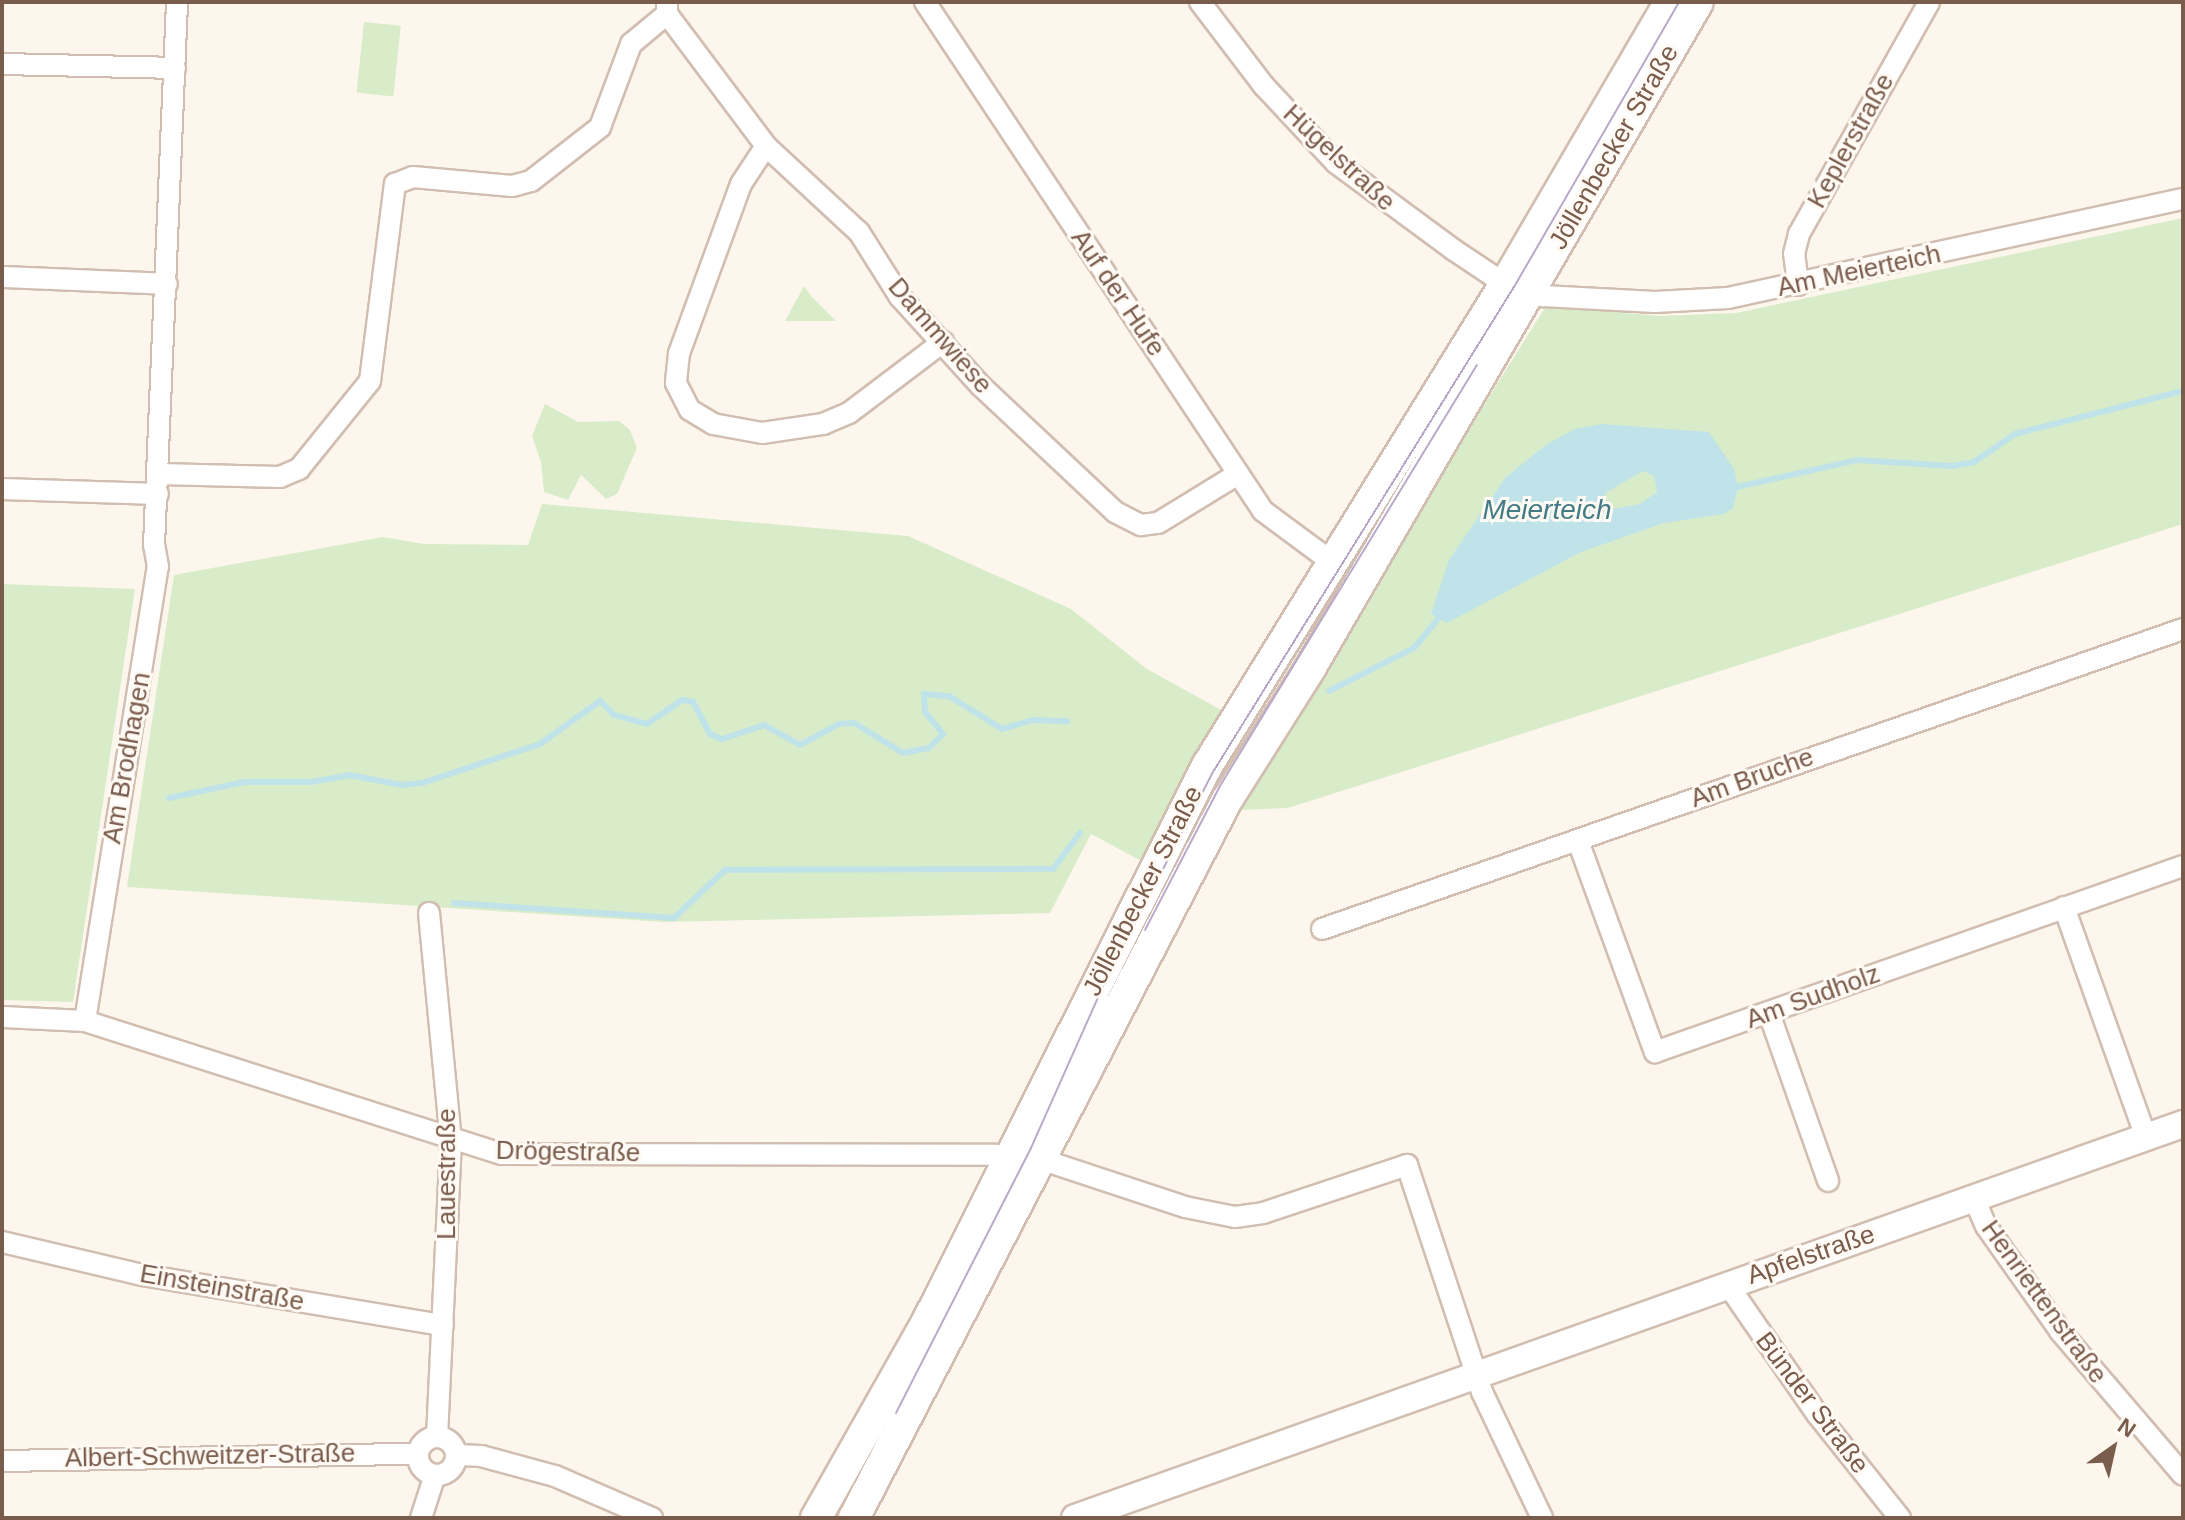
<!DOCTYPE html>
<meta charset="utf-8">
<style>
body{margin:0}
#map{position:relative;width:2185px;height:1520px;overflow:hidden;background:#fdf6ec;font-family:Arial,sans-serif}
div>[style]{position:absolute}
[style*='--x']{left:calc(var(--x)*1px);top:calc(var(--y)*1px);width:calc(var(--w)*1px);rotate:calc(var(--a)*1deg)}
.green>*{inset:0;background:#d8ecc9;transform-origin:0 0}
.water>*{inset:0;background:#bfe3e8}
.stream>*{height:6px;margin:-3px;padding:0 3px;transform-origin:3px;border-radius:3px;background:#bfe3e8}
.roads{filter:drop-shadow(2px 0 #d1beb0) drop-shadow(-2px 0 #d1beb0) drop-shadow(0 2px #d1beb0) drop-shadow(0 -2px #d1beb0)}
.minor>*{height:20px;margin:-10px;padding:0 10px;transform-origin:10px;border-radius:10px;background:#fff}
.minor>.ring{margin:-10px;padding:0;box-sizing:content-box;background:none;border:20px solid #fff;border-radius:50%}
.tertiary>*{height:26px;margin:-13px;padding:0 13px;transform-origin:13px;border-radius:13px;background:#fff}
.secondary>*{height:30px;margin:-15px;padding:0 15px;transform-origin:15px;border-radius:15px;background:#fff}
.tram>*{height:2px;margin:-1px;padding:0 1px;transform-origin:1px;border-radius:1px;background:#b9a8c9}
span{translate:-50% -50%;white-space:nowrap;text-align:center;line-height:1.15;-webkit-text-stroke:6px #fffaf3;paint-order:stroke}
.street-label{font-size:26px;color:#7a5c4d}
.water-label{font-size:28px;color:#437c86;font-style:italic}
.frame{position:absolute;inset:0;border:4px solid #7a5c4d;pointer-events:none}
.north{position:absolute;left:2073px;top:1408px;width:80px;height:80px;-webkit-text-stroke:6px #fffaf3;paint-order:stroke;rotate:34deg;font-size:22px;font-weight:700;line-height:32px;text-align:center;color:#7a5c4d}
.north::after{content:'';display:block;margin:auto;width:28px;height:36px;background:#7a5c4d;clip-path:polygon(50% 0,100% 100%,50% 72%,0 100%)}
</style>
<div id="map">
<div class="green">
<div style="left:364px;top:22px;width:37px;height:71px;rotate:6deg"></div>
<div style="clip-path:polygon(2183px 218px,2183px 524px,1288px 808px,1241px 810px,1334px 663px,1361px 615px,1370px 587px,1546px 306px,1661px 316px,1736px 313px)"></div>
<div style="clip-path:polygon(804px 286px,811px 296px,836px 321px,785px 321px)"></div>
<div style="clip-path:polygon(545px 404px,578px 422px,619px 421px,630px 430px,637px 448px,617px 494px,606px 499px,581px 475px,568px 500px,544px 492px,541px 462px,532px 436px)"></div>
<div style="clip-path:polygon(542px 504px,908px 536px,1071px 609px,1147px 669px,1223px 711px,1147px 864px,1091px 834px,1050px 913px,664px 922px,127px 887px,174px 575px,383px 537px,424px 544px,528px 545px)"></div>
<div style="clip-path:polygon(2px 584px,135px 589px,73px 1002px,2px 1000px)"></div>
</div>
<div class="water">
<div style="clip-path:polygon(evenodd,1602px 424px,1709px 432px,1734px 469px,1738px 488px,1733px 508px,1724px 514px,1664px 523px,1581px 552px,1447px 623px,1431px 614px,1449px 560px,1505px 478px,1547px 444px,1575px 429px,1602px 424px,1643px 471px,1654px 476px,1657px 492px,1640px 504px,1601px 511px,1599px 502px,1607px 492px,1643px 471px)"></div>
</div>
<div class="stream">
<div style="--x:1733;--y:488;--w:127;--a:-12.7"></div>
<div style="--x:1857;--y:460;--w:95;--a:3.6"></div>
<div style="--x:1952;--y:466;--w:22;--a:-10"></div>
<div style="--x:1974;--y:462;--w:50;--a:-34.3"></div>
<div style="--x:2015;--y:434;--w:173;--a:-14.4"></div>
<div style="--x:1329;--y:691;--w:95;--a:-26.8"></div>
<div style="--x:1414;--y:648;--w:44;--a:-50.5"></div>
<div style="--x:169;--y:798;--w:77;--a:-12"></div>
<div style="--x:244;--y:782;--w:67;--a:0"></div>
<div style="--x:311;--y:782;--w:39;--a:-10"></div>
<div style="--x:349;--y:775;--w:54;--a:10.7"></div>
<div style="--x:402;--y:785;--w:20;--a:-6"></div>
<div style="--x:422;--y:783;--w:124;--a:-18.3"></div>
<div style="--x:540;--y:744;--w:74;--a:-35.6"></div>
<div style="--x:600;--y:701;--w:20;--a:45"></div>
<div style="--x:614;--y:715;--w:34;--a:15"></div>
<div style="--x:647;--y:724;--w:42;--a:-34.4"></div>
<div style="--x:682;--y:700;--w:11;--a:10"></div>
<div style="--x:693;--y:702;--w:36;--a:62"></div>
<div style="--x:710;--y:734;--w:13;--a:23"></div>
<div style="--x:722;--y:739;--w:44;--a:-18.4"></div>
<div style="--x:764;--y:725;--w:41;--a:29.1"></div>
<div style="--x:800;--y:745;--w:44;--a:-28.3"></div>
<div style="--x:839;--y:724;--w:15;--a:-4"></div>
<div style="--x:854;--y:723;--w:57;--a:31.5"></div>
<div style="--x:903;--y:753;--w:26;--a:-11"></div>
<div style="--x:929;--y:748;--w:20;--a:-45"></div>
<div style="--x:943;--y:734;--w:28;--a:-129"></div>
<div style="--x:925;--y:712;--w:18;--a:-93"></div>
<div style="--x:924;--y:694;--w:25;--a:5"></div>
<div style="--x:949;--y:696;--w:62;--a:31.9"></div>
<div style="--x:1002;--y:729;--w:33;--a:-16"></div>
<div style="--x:1034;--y:720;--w:33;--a:2"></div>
<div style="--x:454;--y:903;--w:221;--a:3.9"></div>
<div style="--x:674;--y:918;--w:70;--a:-43.3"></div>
<div style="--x:725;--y:870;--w:328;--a:-0.2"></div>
<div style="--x:1053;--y:869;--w:45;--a:-53.1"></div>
</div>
<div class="roads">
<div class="minor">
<div style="--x:667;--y:2;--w:12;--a:90"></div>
<div style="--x:667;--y:14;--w:165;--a:53.1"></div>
<div style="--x:766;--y:146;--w:127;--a:42.8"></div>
<div style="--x:859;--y:232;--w:77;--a:57.8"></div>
<div style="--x:900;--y:297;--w:120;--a:47.7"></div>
<div style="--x:981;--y:386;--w:184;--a:43.2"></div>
<div style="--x:1115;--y:512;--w:29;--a:27"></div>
<div style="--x:1141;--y:525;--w:17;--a:-7"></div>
<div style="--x:1158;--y:523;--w:94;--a:-31.5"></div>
<div style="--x:925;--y:2;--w:611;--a:56.41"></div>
<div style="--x:1263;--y:511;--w:86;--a:36.5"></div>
<div style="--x:1200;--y:2;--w:106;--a:52.7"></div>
<div style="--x:1264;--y:86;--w:105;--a:46.9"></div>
<div style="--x:1336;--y:163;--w:147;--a:36.4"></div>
<div style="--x:1454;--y:250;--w:61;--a:33.7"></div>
<div style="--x:1505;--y:284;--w:40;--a:18"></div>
<div style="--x:1543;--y:296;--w:112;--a:3.1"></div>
<div style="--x:1655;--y:302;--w:73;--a:-3.1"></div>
<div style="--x:1728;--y:298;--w:466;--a:-12.3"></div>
<div style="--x:2;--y:64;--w:173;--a:1.3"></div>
<div style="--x:766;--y:146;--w:45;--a:123.3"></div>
<div style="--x:741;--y:184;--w:180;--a:110.1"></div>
<div style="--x:679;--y:353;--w:30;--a:96"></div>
<div style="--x:676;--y:383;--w:30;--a:63"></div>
<div style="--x:690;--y:410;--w:27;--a:31"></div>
<div style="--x:713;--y:424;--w:50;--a:10.4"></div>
<div style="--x:762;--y:433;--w:62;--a:-8.4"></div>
<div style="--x:823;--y:424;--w:28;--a:-23"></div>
<div style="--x:849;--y:413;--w:118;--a:-37.1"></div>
<div style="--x:2;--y:277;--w:165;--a:2.4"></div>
<div style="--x:1798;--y:285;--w:31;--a:-97"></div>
<div style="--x:1794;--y:254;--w:21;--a:-76"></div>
<div style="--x:1799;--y:234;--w:266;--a:-60.7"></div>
<div style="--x:159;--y:474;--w:121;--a:1.4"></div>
<div style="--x:280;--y:477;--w:21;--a:-23"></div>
<div style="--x:299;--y:469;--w:113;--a:-51.1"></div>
<div style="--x:370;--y:381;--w:199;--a:-82.8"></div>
<div style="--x:395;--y:184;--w:19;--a:-21"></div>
<div style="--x:413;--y:177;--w:99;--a:5.2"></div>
<div style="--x:512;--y:186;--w:20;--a:-15"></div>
<div style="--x:531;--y:181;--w:88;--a:-38"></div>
<div style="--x:600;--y:127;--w:89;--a:-69.5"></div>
<div style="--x:631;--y:44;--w:47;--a:-39.8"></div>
<div style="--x:2;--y:489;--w:156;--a:1.8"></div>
<div style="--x:1578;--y:841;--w:225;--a:70"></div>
<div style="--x:1655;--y:1052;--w:560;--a:-19.41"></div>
<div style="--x:2064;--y:907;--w:244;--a:70.4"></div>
<div style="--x:429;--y:913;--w:228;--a:84.5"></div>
<div style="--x:451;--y:1140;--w:296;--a:92.7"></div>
<div style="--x:1322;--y:929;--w:912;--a:-19.21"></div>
<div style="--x:1769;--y:1013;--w:178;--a:70.6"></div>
<div style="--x:2;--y:1017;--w:83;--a:2.8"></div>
<div style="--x:85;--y:1021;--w:437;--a:17.7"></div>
<div style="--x:501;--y:1154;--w:496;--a:0.1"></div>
<div style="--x:997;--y:1155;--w:13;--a:23"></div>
<div style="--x:85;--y:1021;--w:460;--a:-80.9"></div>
<div style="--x:158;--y:567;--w:22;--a:-100"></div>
<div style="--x:154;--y:545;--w:543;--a:-87.57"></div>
<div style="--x:1040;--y:1159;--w:153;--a:18.3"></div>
<div style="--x:1185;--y:1207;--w:51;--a:11.3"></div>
<div style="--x:1235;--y:1217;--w:28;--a:-8"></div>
<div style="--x:1263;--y:1213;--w:152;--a:-18.4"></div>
<div style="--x:1407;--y:1165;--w:239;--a:71.7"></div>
<div style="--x:1482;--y:1392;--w:140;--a:64.5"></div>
<div style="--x:1974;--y:1198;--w:30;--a:67"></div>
<div style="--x:1986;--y:1226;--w:128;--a:54.8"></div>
<div style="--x:2060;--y:1331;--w:189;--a:49.5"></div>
<div style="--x:2;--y:1242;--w:145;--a:13.2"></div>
<div style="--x:143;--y:1275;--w:304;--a:9.5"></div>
<div style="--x:1728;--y:1285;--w:157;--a:55.4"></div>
<div style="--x:1817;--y:1414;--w:133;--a:51.4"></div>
<div class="ring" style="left:418px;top:1437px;width:18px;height:18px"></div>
<div style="--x:456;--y:1455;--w:25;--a:2"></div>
<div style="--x:481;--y:1456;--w:77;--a:15.1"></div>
<div style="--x:555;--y:1476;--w:106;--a:23.4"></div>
<div style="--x:2;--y:1461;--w:415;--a:-1"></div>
<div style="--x:421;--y:1518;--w:45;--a:-72"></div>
</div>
<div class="tertiary">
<div style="--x:1075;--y:1518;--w:1176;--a:-19.58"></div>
</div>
<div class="secondary">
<div style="--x:816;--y:1518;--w:225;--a:-60.5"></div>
<div style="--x:927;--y:1322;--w:623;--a:-63.27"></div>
<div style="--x:1207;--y:766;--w:567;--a:-58.27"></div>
<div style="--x:1505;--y:284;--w:327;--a:-59.7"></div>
<div style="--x:854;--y:1518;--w:809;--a:-62.55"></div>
<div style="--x:1227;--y:800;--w:157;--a:-57.7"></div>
<div style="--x:1311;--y:667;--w:769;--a:-59.8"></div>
</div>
</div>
<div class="tram">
<div style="--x:1145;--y:930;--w:162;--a:-62.5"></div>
<div style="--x:1220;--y:786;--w:493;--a:-58.6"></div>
<div style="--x:896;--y:1413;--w:297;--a:-63"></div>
<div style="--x:1031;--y:1148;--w:180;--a:-66"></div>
<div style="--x:1104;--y:984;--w:238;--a:-62.8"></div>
<div style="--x:1213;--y:772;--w:571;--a:-58.18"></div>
<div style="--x:1514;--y:287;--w:329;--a:-59.9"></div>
</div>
<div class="street-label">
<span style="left:1851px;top:141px;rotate:-61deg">Keplerstraße</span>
<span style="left:1614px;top:147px;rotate:-60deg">Jöllenbecker Straße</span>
<span style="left:1339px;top:158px;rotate:43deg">Hügelstraße</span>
<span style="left:1859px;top:271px;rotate:-12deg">Am Meierteich</span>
<span style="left:1118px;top:293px;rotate:56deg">Auf der Hufe</span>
<span style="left:940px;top:336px;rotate:49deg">Dammwiese</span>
<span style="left:127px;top:758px;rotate:-80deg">Am Brodhagen</span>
<span style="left:1752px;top:778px;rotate:-20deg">Am Bruche</span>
<span style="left:1143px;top:891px;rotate:-63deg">Jöllenbecker Straße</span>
<span style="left:1813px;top:997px;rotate:-20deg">Am Sudholz</span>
<span style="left:568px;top:1152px;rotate:1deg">Drögestraße</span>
<span style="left:447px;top:1174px;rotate:-90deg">Lauestraße</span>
<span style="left:1811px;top:1255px;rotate:-19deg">Apfelstraße</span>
<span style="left:222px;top:1288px;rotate:10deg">Einsteinstraße</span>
<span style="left:2044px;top:1302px;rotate:54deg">Henriettenstraße</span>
<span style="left:1812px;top:1403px;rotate:53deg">Bünder Straße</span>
<span style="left:210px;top:1456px;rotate:-1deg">Albert-Schweitzer-Straße</span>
</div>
<div class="water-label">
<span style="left:1547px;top:510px">Meierteich</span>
</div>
<div class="frame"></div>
<div class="north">N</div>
</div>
